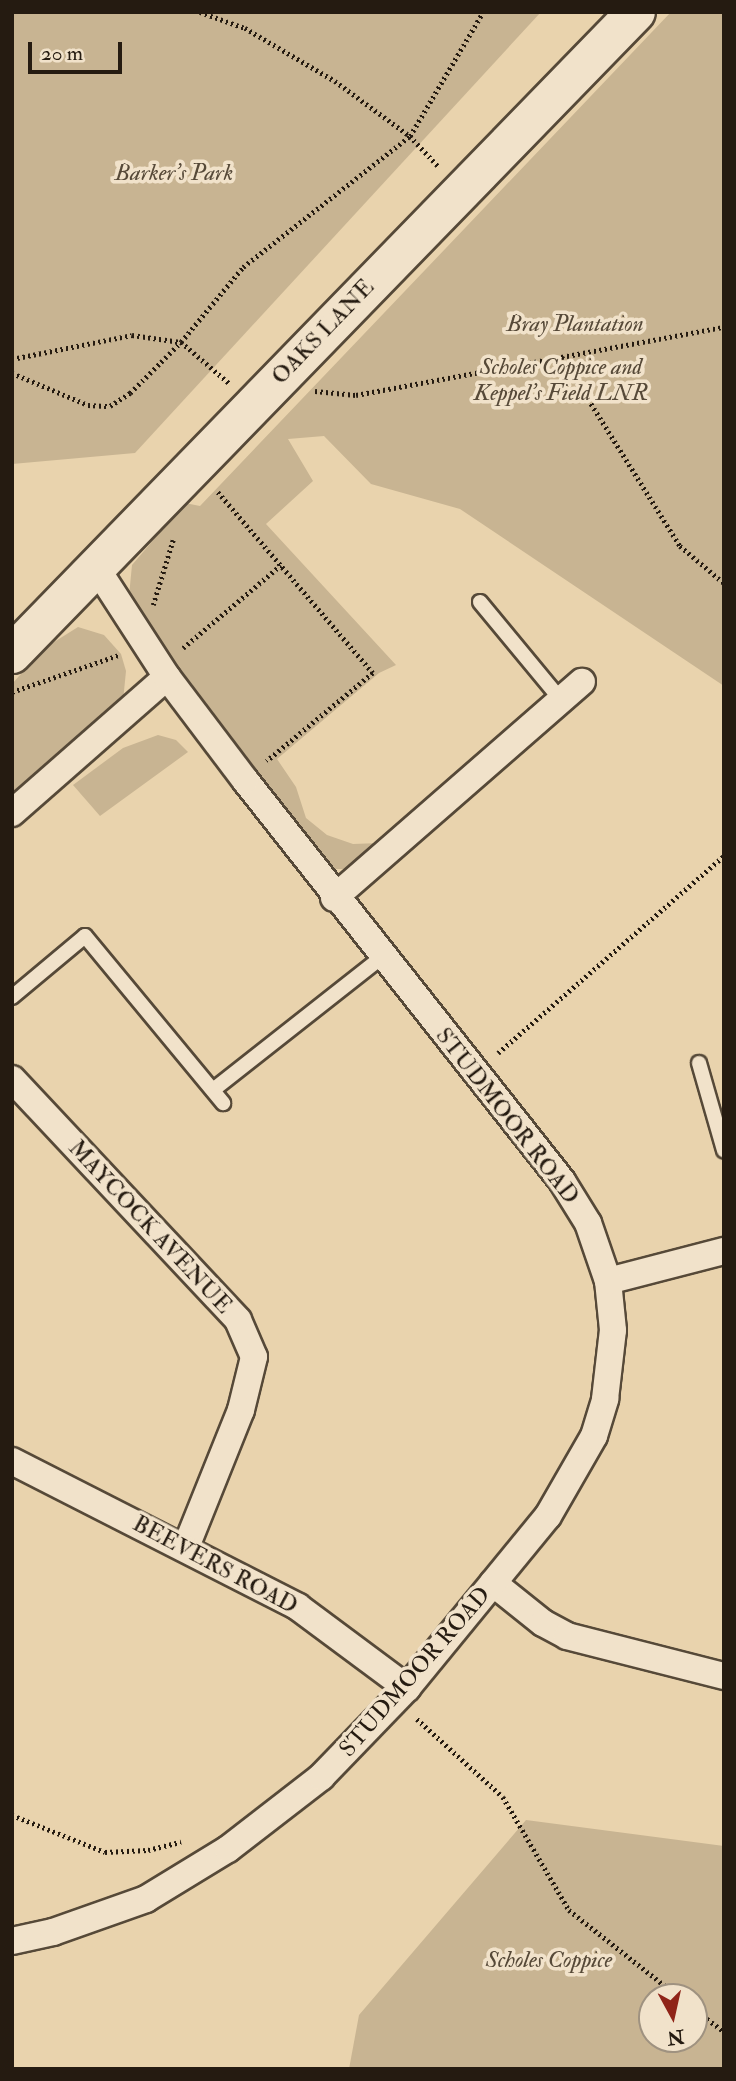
<!DOCTYPE html>
<style>
body{margin:0}
#map{position:relative;width:736px;height:2081px;overflow:hidden;background:#e9d3ad;font-family:"IM FELL Double Pica",serif}
div>[style]{position:absolute}
[style*='--x']{left:calc(var(--x)*1px);top:calc(var(--y)*1px);width:calc(var(--w)*1px);rotate:calc(var(--a)*1deg)}
.green>*{inset:0;background:#c8b492}
.path>*{height:4.5px;margin-top:-2.25px;transform-origin:0;background:repeating-linear-gradient(90deg,#251b11 0 2px,transparent 0 5.5px)}
.roads{filter:drop-shadow(2px 0 #564938) drop-shadow(-2px 0 #564938) drop-shadow(0 2px #564938) drop-shadow(0 -2px #564938)}
.lane>*{height:14px;margin:-7px;padding:0 7px;transform-origin:7px;border-radius:7px;background:#f1e2ca}
.street>*{height:26px;margin:-13px;padding:0 13px;transform-origin:13px;border-radius:13px;background:#f1e2ca}
.secondary>*{height:38px;margin:-19px;padding:0 19px;transform-origin:19px;border-radius:19px;background:#f1e2ca}
span{translate:-50% -50%;white-space:nowrap;text-align:center;line-height:1.15;-webkit-text-stroke:7px #f1e2ca;paint-order:stroke}
.park-label{font-size:23px;color:#564938;font-style:italic}
.street-label{font-size:23px;color:#251b11}
.frame{position:absolute;inset:0;border:14px solid #251b11;pointer-events:none}
.north{position:absolute;left:638px;top:1983px;width:70px;height:70px;box-sizing:border-box;background:#f1e2ca;border:2px solid #9f9280;border-radius:50%;rotate:172deg;font-size:19px;font-weight:700;line-height:28px;text-align:center;color:#251b11}
.north::after{content:'';display:block;margin:auto;width:24px;height:32px;background:#8f2418;clip-path:polygon(50% 0,100% 100%,50% 72%,0 100%)}
.scale{position:absolute;left:28px;top:42px;width:94px;height:32px;box-sizing:border-box;border:4px solid #251b11;border-top:0;padding-left:9px;font-size:21px;line-height:24px;white-space:nowrap;color:#251b11;-webkit-text-stroke:5px #f1e2ca;paint-order:stroke}
</style>
<div id="map">
<div class="green">
<div style="clip-path:polygon(12px 12px,541px 12px,135px 453px,12px 464px)"></div>
<div style="clip-path:polygon(671px 12px,724px 12px,724px 686px,460px 509px,371px 484px,324px 436px,288px 439px,313px 481px,266px 524px,396px 665px,379px 673px,277px 759px,296px 787px,306px 818px,327px 835px,353px 844px,380px 843px,347px 869px,330px 869px,128px 606px,132px 565px,185px 503px,200px 506px)"></div>
<div style="clip-path:polygon(78px 627px,104px 635px,121px 654px,126px 671px,123px 701px,12px 793px,12px 684px,43px 649px)"></div>
<div style="clip-path:polygon(158px 735px,176px 740px,188px 752px,100px 816px,73px 785px,123px 748px)"></div>
<div style="clip-path:polygon(evenodd,526px 1820px,724px 1846px,724px 2069px,349px 2069px,359px 2015px,526px 1820px,694px 1997px,694px 2039px,652px 2039px,652px 1997px,694px 1997px)"></div>
</div>
<div class="path">
<div style="--x:200;--y:12;--w:48;--a:19.6"></div>
<div style="--x:245;--y:28;--w:104;--a:30.5"></div>
<div style="--x:335;--y:81;--w:93;--a:36.3"></div>
<div style="--x:410;--y:136;--w:41;--a:47"></div>
<div style="--x:562;--y:357;--w:223;--a:58"></div>
<div style="--x:680;--y:546;--w:57;--a:40.1"></div>
<div style="--x:12;--y:359;--w:122;--a:-11.3"></div>
<div style="--x:132;--y:335;--w:49;--a:8.1"></div>
<div style="--x:181;--y:342;--w:63;--a:40.5"></div>
<div style="--x:12;--y:373;--w:82;--a:22.8"></div>
<div style="--x:88;--y:405;--w:22;--a:3"></div>
<div style="--x:110;--y:406;--w:24;--a:-33"></div>
<div style="--x:130;--y:393;--w:72;--a:-45"></div>
<div style="--x:181;--y:342;--w:97;--a:-50.4"></div>
<div style="--x:243;--y:267;--w:212;--a:-38.1"></div>
<div style="--x:410;--y:136;--w:144;--a:-59.5"></div>
<div style="--x:315;--y:391;--w:41;--a:5.6"></div>
<div style="--x:356;--y:395;--w:374;--a:-10.5"></div>
<div style="--x:218;--y:492;--w:238;--a:49.4"></div>
<div style="--x:373;--y:673;--w:138;--a:140.3"></div>
<div style="--x:153;--y:605;--w:68;--a:-72.9"></div>
<div style="--x:183;--y:648;--w:128;--a:-40.3"></div>
<div style="--x:12;--y:692;--w:113;--a:-19.1"></div>
<div style="--x:498;--y:1053;--w:300;--a:-41.1"></div>
<div style="--x:417;--y:1719;--w:116;--a:42.2"></div>
<div style="--x:503;--y:1797;--w:131;--a:59.7"></div>
<div style="--x:569;--y:1910;--w:140;--a:38.3"></div>
<div style="--x:12;--y:1815;--w:100;--a:21.7"></div>
<div style="--x:105;--y:1852;--w:43;--a:-2.7"></div>
<div style="--x:148;--y:1850;--w:34;--a:-14"></div>
<div style="--x:694;--y:2009;--w:38;--a:37"></div>
</div>
<div class="roads">
<div class="lane">
<div style="--x:480;--y:602;--w:127;--a:50.4"></div>
<div style="--x:12;--y:997;--w:95;--a:-39.9"></div>
<div style="--x:85;--y:936;--w:217;--a:50.4"></div>
<div style="--x:699;--y:1063;--w:91;--a:74"></div>
<div style="--x:213;--y:1090;--w:215;--a:-38.2"></div>
</div>
<div class="street">
<div style="--x:12;--y:813;--w:206;--a:-41.3"></div>
<div style="--x:334;--y:898;--w:329;--a:-41.1"></div>
<div style="--x:12;--y:1079;--w:330;--a:46.8"></div>
<div style="--x:238;--y:1320;--w:40;--a:66.6"></div>
<div style="--x:254;--y:1357;--w:55;--a:103.8"></div>
<div style="--x:241;--y:1410;--w:148;--a:111.9"></div>
<div style="--x:608;--y:1281;--w:120;--a:-14.5"></div>
<div style="--x:12;--y:1461;--w:321;--a:27"></div>
<div style="--x:298;--y:1607;--w:136;--a:36.6"></div>
<div style="--x:493;--y:1583;--w:64;--a:38.7"></div>
<div style="--x:543;--y:1623;--w:27;--a:28"></div>
<div style="--x:567;--y:1636;--w:162;--a:14.3"></div>
<div style="--x:12;--y:1941;--w:42;--a:-12.4"></div>
<div style="--x:53;--y:1932;--w:99;--a:-19.5"></div>
<div style="--x:146;--y:1899;--w:96;--a:-31.4"></div>
<div style="--x:228;--y:1849;--w:118;--a:-37.7"></div>
<div style="--x:321;--y:1777;--w:124;--a:-46"></div>
<div style="--x:407;--y:1688;--w:222;--a:-50.7"></div>
<div style="--x:548;--y:1516;--w:92;--a:-60.1"></div>
<div style="--x:594;--y:1436;--w:39;--a:-73"></div>
<div style="--x:605;--y:1399;--w:69;--a:-83.4"></div>
<div style="--x:613;--y:1330;--w:49;--a:-95.8"></div>
<div style="--x:608;--y:1281;--w:61;--a:-109"></div>
<div style="--x:588;--y:1223;--w:49;--a:-121.8"></div>
<div style="--x:562;--y:1181;--w:511;--a:-128.33"></div>
<div style="--x:245;--y:780;--w:129;--a:-127.1"></div>
<div style="--x:167;--y:677;--w:129;--a:-122.9"></div>
</div>
<div class="secondary">
<div style="--x:12;--y:654;--w:895;--a:-45.81"></div>
</div>
</div>
<div class="park-label">
<span style="left:174px;top:173px">Barker's Park</span>
<span style="left:575px;top:324px">Bray Plantation</span>
<span style="left:561px;top:380px">Scholes Coppice and<br>Keppel's Field LNR</span>
<span style="left:549px;top:1960px">Scholes Coppice</span>
</div>
<div class="street-label">
<span style="left:323px;top:332px;rotate:-46deg">OAKS LANE</span>
<span style="left:507px;top:1116px;rotate:52deg">STUDMOOR ROAD</span>
<span style="left:150px;top:1227px;rotate:47deg">MAYCOCK AVENUE</span>
<span style="left:215px;top:1565px;rotate:28deg">BEEVERS ROAD</span>
<span style="left:415px;top:1672px;rotate:-49deg">STUDMOOR ROAD</span>
</div>
<div class="frame"></div>
<div class="north">N</div>
<div class="scale">20 m</div>
</div>
